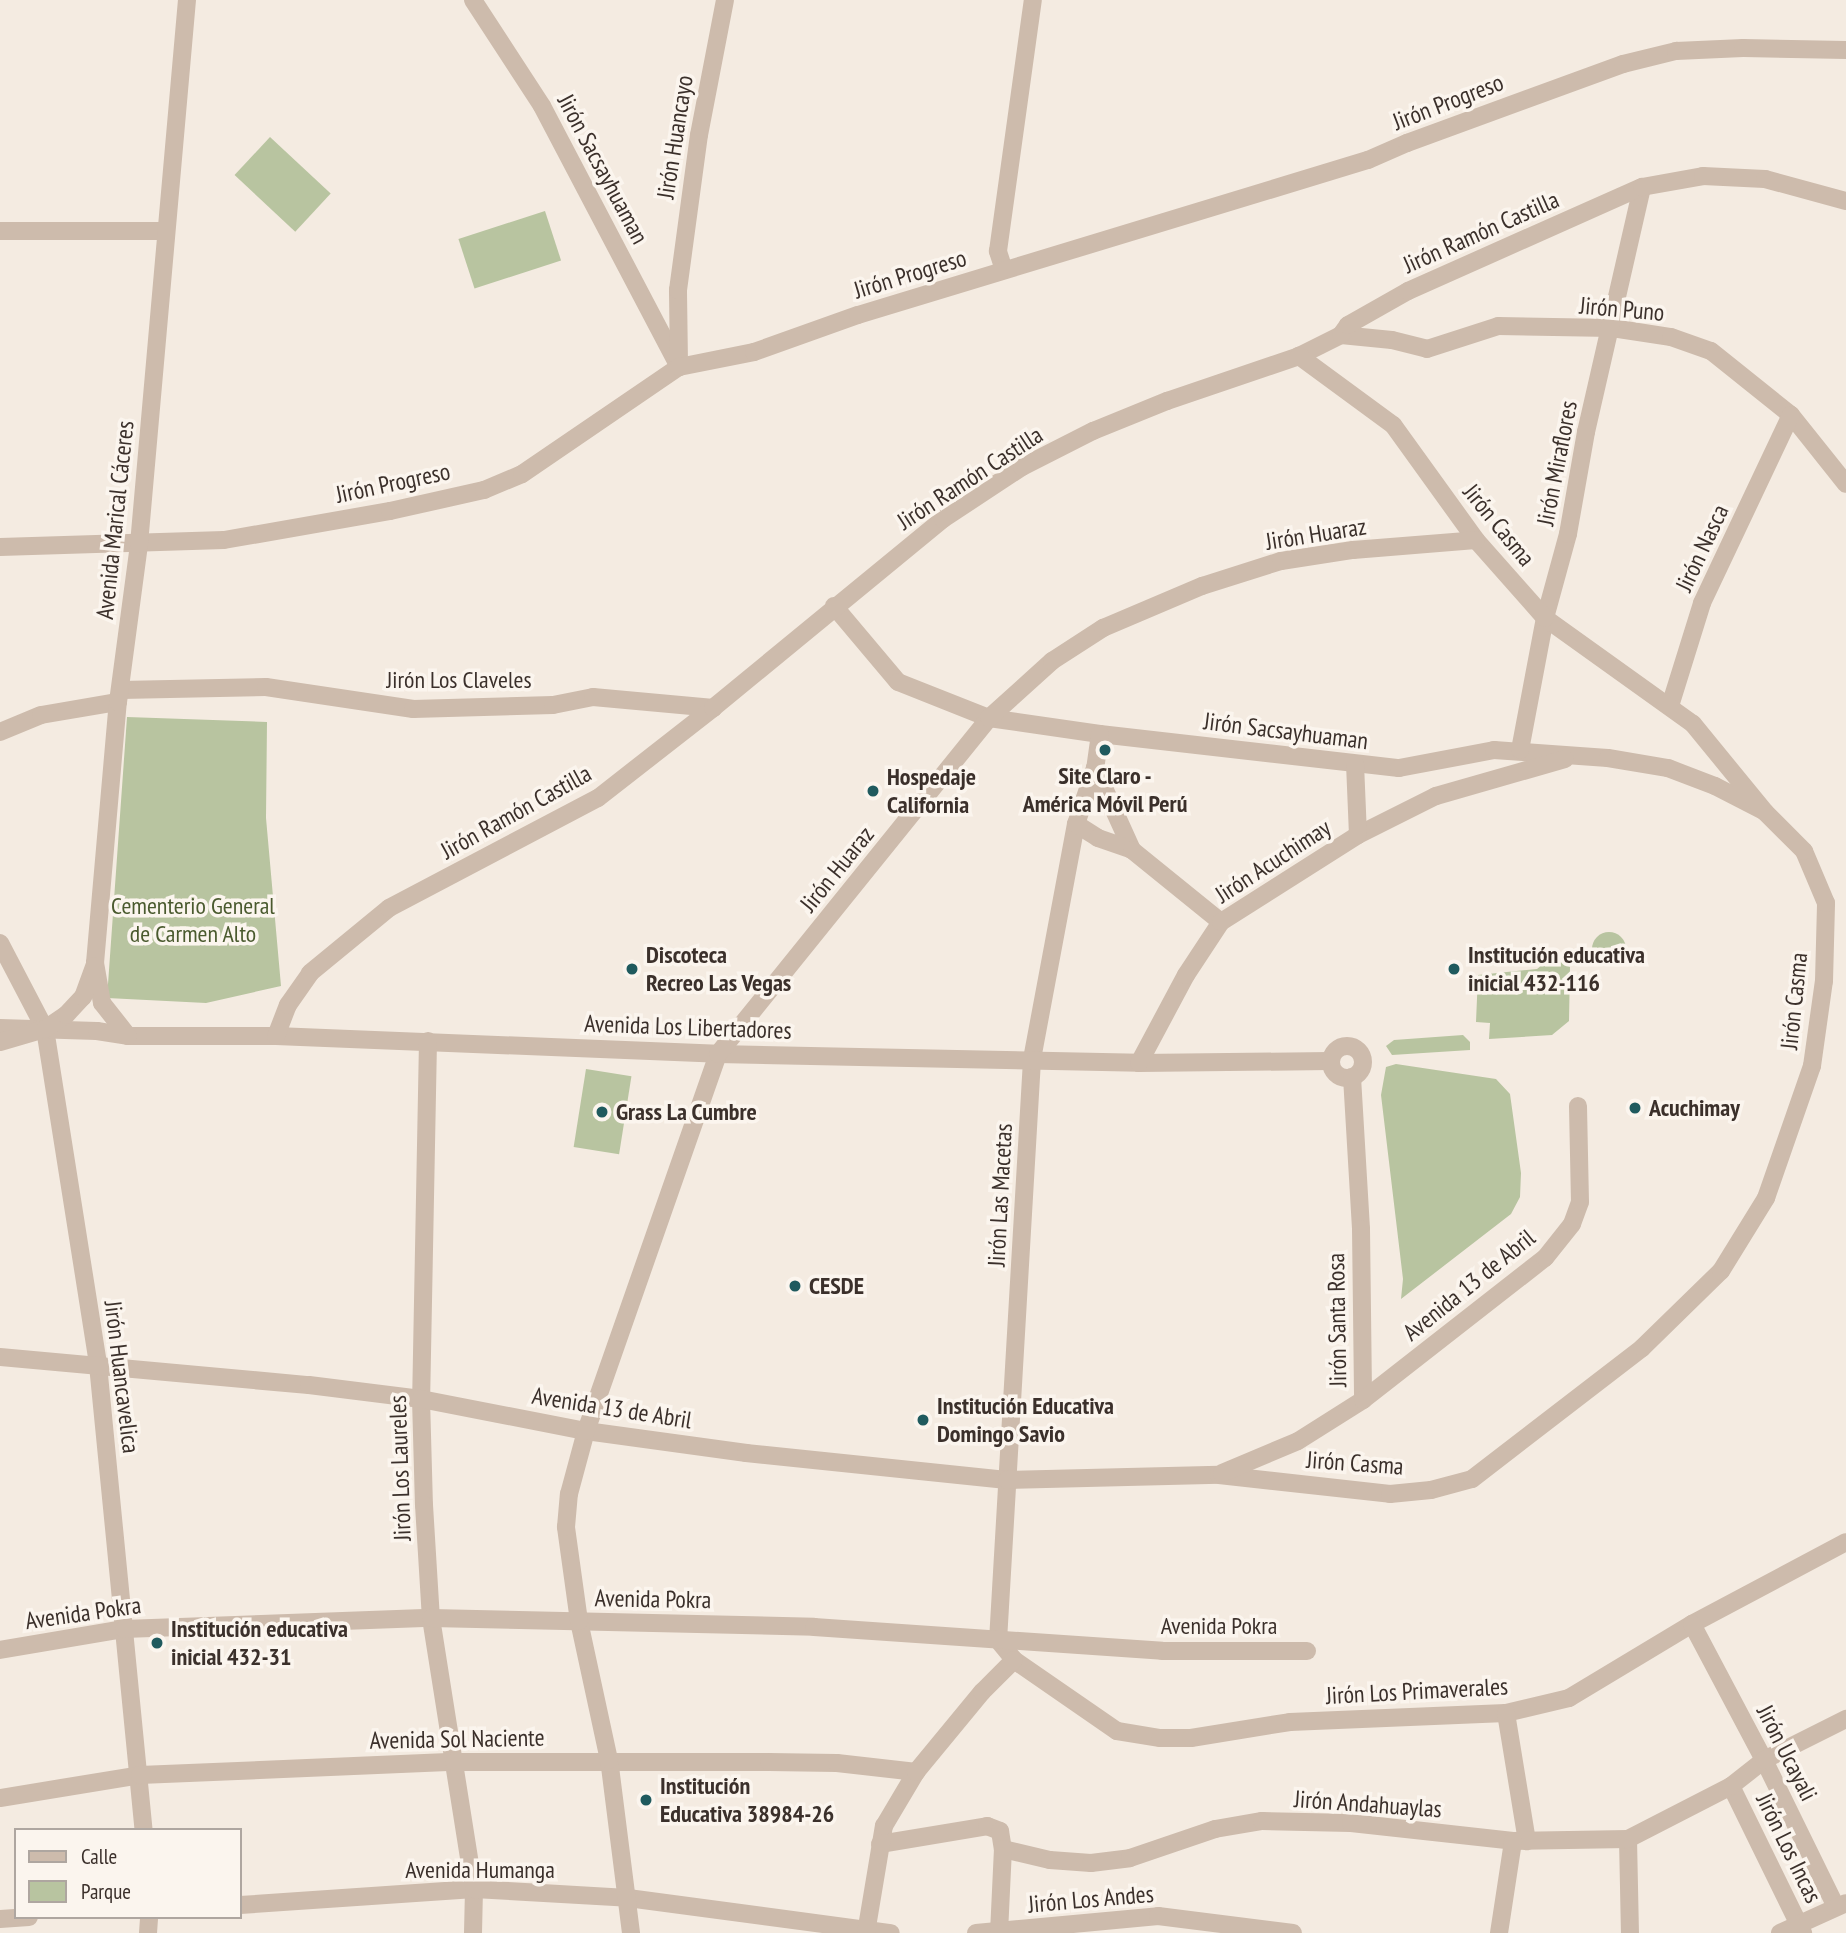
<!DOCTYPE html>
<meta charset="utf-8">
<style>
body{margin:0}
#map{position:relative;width:1846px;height:1933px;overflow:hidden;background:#f4ebe1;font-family:"PT Sans Narrow",sans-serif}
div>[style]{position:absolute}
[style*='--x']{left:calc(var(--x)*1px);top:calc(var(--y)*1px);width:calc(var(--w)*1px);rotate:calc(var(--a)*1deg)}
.green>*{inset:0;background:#b8c4a0;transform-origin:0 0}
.round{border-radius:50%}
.minor>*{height:18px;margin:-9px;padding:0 9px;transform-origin:9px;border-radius:9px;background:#cdbbac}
.minor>.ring{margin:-9px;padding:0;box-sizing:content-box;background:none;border:18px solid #cdbbac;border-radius:50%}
.dots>*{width:19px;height:19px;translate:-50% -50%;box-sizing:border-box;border:4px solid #fbf5ee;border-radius:50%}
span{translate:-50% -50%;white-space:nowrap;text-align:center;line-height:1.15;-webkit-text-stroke:7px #fbf5ee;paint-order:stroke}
.street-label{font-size:24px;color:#3b302b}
.poi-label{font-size:24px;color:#3b302b;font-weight:700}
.left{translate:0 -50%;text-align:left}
.park-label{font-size:24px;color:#4a5a2e}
.legend{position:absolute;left:14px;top:1828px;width:228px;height:91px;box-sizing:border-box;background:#fbf5ee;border:2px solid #aea6a0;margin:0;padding:9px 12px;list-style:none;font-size:21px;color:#3b302b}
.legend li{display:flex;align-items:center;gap:14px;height:35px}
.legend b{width:35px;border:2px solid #aea6a0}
</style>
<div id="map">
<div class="green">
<div style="left:270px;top:137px;width:83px;height:52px;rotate:43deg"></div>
<div style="left:545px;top:211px;width:52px;height:91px;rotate:72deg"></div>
<div style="clip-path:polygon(127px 717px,267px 722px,266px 818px,281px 986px,206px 1003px,107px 998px)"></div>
<div class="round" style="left:1592px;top:932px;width:34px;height:34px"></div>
<div style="clip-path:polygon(1552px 957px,1570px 967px,1569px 1021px,1552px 1035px,1489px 1039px,1490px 1023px,1476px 1022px,1478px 975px,1537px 969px)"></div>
<div style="clip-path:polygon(1463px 1035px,1470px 1042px,1470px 1050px,1392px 1055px,1386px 1046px,1394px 1040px)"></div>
<div style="clip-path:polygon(1396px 1064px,1496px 1079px,1510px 1094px,1521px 1173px,1520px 1197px,1511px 1214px,1401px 1299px,1403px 1279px,1381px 1095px,1386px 1067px)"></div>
<div style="left:586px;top:1069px;width:46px;height:79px;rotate:9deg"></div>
</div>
<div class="minor">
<div style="--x:473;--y:0;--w:126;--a:56.9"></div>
<div style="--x:542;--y:106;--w:295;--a:62.3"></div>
<div style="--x:0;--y:231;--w:165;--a:0"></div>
<div style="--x:1004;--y:270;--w:20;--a:-108"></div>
<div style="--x:998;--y:251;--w:253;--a:-82.1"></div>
<div style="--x:1341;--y:335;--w:51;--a:5.6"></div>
<div style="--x:1392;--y:340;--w:36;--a:14"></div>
<div style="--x:1427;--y:349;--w:75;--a:-17.9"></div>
<div style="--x:1498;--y:326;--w:114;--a:1"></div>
<div style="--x:1612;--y:328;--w:60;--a:8.7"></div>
<div style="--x:1671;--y:337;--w:42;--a:19.3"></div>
<div style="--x:1711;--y:351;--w:102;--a:38.7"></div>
<div style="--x:1791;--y:415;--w:88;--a:51.4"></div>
<div style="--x:679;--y:364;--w:74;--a:-90.8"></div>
<div style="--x:678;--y:290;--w:156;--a:-82.3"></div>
<div style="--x:699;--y:135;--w:137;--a:-79.1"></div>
<div style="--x:0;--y:547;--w:224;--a:-1.8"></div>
<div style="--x:224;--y:540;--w:169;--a:-9.9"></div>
<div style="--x:390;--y:511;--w:96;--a:-12.6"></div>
<div style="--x:484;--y:490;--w:41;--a:-22.8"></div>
<div style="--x:522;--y:474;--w:190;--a:-34.3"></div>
<div style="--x:679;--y:367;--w:76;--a:-11.3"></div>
<div style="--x:754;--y:352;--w:110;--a:-19.6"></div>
<div style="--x:858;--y:315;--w:533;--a:-16.91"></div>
<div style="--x:1368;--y:160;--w:43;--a:-23.6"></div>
<div style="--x:1407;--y:143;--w:230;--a:-20.1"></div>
<div style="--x:1623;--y:64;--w:55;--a:-13.8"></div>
<div style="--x:1676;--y:51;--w:67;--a:-2.6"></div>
<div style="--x:1743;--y:48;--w:103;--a:1.1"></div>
<div style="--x:834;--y:606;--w:99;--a:49.9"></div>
<div style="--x:898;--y:682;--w:98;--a:21.6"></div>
<div style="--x:989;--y:718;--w:112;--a:8.2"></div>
<div style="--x:1100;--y:734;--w:301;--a:6.5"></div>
<div style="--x:1399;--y:768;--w:97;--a:-10.7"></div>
<div style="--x:1494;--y:750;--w:114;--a:4"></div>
<div style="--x:1608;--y:758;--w:61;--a:9.5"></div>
<div style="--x:1668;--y:768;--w:50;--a:21"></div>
<div style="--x:1715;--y:786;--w:53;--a:27.1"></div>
<div style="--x:121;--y:690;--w:145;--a:-1.2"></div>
<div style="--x:266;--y:687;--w:149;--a:8.5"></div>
<div style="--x:413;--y:709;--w:140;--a:-1.6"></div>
<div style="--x:553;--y:705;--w:41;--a:-11.3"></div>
<div style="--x:593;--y:697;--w:121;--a:5.2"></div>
<div style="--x:1670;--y:706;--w:108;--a:-72.7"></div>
<div style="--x:1702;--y:603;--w:208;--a:-64.7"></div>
<div style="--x:0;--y:732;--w:44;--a:-22.5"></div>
<div style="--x:41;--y:715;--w:78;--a:-9.6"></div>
<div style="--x:1100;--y:734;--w:34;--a:98"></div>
<div style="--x:1095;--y:768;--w:59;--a:108.7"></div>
<div style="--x:1076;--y:824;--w:240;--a:100.6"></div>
<div style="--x:1032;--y:1060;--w:581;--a:93.35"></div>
<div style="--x:998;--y:1640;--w:26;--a:51"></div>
<div style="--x:1014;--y:1660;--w:125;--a:34.6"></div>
<div style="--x:1117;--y:1731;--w:44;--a:9.2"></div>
<div style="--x:1160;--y:1738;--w:31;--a:0"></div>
<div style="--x:1191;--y:1738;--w:100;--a:-9.2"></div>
<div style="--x:1290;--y:1722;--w:216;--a:-2.4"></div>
<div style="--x:1506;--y:1713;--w:65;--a:-13.4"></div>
<div style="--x:1569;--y:1698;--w:144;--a:-31"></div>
<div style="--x:1692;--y:1624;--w:174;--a:-28"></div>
<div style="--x:1520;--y:750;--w:134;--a:-79.3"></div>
<div style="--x:1545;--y:618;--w:87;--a:-74.7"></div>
<div style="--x:1568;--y:534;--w:104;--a:-80"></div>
<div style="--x:1586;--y:432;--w:251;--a:-77.1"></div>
<div style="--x:1095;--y:768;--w:90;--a:65.7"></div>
<div style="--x:1076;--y:824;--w:26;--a:32"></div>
<div style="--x:1098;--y:838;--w:36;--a:19"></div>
<div style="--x:1132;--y:850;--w:114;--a:39"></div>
<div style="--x:1358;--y:835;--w:87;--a:-26.6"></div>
<div style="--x:1436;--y:796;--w:134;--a:-16"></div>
<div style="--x:0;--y:943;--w:97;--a:62.4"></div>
<div style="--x:45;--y:1029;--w:340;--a:81"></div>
<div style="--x:98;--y:1365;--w:467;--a:84.4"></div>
<div style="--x:0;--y:1028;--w:97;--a:1.8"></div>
<div style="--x:97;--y:1031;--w:31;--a:9"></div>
<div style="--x:128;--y:1036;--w:148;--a:0"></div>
<div style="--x:276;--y:1036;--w:442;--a:2.3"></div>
<div style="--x:718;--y:1054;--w:421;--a:1.2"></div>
<div style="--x:1139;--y:1063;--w:191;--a:-0.6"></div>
<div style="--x:128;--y:1036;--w:42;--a:-128.2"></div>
<div style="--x:102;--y:1003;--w:41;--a:-99.9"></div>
<div style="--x:95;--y:963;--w:262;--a:-85"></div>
<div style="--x:118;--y:702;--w:159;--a:-82.4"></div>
<div style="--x:139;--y:544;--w:546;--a:-84.96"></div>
<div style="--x:276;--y:1036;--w:33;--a:-69"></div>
<div style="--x:288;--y:1005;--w:39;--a:-55"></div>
<div style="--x:310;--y:973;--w:102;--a:-39.4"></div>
<div style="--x:389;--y:908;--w:236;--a:-27.8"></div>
<div style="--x:598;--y:798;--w:146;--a:-38"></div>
<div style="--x:713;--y:708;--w:298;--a:-39.4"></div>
<div style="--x:943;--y:519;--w:95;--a:-33.4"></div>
<div style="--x:1022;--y:467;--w:80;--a:-26.9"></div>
<div style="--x:1093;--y:431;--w:80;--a:-22.1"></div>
<div style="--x:1167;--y:401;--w:139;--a:-18.8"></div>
<div style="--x:1299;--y:356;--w:47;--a:-26.6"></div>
<div style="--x:1341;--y:335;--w:12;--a:-55"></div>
<div style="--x:1348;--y:325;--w:69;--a:-29.5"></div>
<div style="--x:1408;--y:291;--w:256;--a:-24"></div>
<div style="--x:1642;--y:187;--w:62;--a:-10.2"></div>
<div style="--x:1703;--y:176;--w:62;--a:2.8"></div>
<div style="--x:1765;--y:179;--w:84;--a:15.2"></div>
<div style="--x:428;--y:1041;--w:358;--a:91.1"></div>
<div style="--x:421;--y:1399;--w:106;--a:88.4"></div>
<div style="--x:424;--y:1505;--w:113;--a:86.5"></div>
<div style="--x:431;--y:1618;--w:274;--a:81"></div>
<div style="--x:474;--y:1889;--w:44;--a:91.3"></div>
<div style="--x:0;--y:1042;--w:47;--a:-16.1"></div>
<div style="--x:45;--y:1029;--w:25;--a:-34"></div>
<div style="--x:66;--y:1015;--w:25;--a:-47"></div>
<div style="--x:83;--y:997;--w:33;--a:-70"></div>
<div class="ring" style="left:1331px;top:1046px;width:14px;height:14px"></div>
<div style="--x:1139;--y:1063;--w:100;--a:-61.9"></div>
<div style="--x:1186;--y:975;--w:64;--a:-56.6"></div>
<div style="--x:1221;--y:922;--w:162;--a:-32.4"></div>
<div style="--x:1358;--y:835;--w:71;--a:-92.4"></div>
<div style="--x:1352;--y:1077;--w:152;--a:86.6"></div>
<div style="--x:1361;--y:1229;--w:171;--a:89.3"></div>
<div style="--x:0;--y:1357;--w:310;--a:5.2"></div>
<div style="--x:309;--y:1385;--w:113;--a:7.1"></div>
<div style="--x:421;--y:1399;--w:168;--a:11"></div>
<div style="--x:586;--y:1431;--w:162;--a:7.8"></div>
<div style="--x:746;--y:1453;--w:262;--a:5.9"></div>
<div style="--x:1007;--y:1480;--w:212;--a:-1.4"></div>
<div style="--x:1219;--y:1475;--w:172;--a:6.3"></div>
<div style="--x:1390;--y:1494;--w:41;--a:-5.6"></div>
<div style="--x:1431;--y:1490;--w:42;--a:-15"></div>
<div style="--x:1472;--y:1479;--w:215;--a:-37.6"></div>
<div style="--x:1642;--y:1348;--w:110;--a:-44.3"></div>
<div style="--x:1721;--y:1271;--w:86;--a:-58.3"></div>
<div style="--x:1766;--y:1198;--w:140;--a:-70.8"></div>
<div style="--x:1812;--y:1066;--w:86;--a:-82"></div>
<div style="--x:1824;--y:981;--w:78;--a:-88.5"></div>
<div style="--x:1826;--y:903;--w:56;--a:-112.9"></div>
<div style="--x:1804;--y:851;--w:55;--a:-135"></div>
<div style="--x:1765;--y:812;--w:114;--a:-129.3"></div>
<div style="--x:1693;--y:724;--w:182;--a:-144.4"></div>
<div style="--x:1545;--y:618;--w:104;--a:-131.5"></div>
<div style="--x:1476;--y:540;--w:142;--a:-125.8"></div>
<div style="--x:1393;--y:425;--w:117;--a:-143.7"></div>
<div style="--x:1222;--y:1473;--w:82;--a:-22.8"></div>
<div style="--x:1298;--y:1441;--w:77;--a:-32.2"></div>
<div style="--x:1363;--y:1400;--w:231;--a:-38"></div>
<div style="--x:1545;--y:1258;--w:43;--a:-51.5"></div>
<div style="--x:1572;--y:1224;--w:23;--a:-70"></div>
<div style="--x:1580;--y:1202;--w:96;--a:-91.2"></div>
<div style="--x:1692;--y:1624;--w:154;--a:62.1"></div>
<div style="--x:1764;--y:1760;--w:161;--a:63.9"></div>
<div style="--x:0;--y:1650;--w:126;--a:-9.6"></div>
<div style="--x:124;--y:1629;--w:307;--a:-2.1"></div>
<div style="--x:431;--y:1618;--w:383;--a:1.3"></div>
<div style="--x:814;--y:1627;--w:349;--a:3.9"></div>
<div style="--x:1162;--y:1651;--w:145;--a:0"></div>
<div style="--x:1506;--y:1713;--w:130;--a:80.7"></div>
<div style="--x:1731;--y:1786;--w:164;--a:63.9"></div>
<div style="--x:0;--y:1798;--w:142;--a:-9.3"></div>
<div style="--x:140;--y:1775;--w:314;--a:-2.4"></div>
<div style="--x:454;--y:1762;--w:315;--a:0"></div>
<div style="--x:769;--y:1762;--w:68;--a:0.8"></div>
<div style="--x:837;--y:1763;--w:80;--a:6.5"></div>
<div style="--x:1628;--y:1839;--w:94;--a:88.8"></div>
<div style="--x:880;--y:1844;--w:109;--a:-9.5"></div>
<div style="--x:987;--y:1826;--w:14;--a:21"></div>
<div style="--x:1000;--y:1831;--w:18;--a:81"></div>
<div style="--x:1003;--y:1849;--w:48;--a:13.2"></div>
<div style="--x:1050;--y:1860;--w:41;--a:4.2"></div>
<div style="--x:1091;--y:1863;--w:39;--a:-7"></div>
<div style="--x:1130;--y:1858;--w:90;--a:-18.8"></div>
<div style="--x:1215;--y:1829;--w:48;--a:-9.7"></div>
<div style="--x:1262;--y:1821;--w:89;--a:1.3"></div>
<div style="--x:1351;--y:1823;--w:163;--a:6.3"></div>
<div style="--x:1513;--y:1841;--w:115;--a:-1"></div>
<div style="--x:1628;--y:1839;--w:116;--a:-27.2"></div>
<div style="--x:1731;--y:1786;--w:42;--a:-38.2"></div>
<div style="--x:1764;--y:1760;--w:92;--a:-26.6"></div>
<div style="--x:240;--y:1905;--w:235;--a:-3.9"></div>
<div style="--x:474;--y:1889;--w:154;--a:3.3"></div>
<div style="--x:628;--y:1898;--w:265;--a:7.6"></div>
<div style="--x:0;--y:1919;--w:29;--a:-4"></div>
<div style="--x:148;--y:1933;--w:16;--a:-86"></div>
<div style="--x:631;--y:1933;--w:174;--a:-97.2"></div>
<div style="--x:609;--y:1760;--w:142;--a:-102.2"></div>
<div style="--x:579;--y:1621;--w:95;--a:-97.9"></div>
<div style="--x:566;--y:1527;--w:33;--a:-85"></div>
<div style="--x:569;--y:1494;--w:65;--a:-74.9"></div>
<div style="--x:586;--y:1431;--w:399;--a:-70.7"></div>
<div style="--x:718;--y:1054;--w:432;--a:-51.1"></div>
<div style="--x:989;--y:718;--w:85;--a:-42.1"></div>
<div style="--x:1052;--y:661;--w:61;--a:-32.9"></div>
<div style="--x:1103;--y:628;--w:108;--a:-23"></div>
<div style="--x:1202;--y:586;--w:83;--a:-17.6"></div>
<div style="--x:1281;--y:561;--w:73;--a:-8.7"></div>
<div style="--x:1353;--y:550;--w:123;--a:-4.6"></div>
<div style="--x:866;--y:1933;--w:109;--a:-80.5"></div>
<div style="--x:884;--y:1826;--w:63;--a:-59.3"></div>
<div style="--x:916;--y:1772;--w:104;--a:-50.5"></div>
<div style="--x:982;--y:1692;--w:45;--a:-45"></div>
<div style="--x:976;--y:1933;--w:183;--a:-5.3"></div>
<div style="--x:1158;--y:1916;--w:136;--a:7.2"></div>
<div style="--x:999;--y:1933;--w:84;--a:-87.3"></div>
<div style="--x:1499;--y:1933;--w:93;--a:-81.3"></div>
<div style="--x:1780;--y:1933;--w:72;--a:-24.4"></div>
</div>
<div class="dots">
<div style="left:1105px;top:750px;background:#1f5a5e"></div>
<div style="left:873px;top:791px;background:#1f5a5e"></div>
<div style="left:632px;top:969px;background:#1f5a5e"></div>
<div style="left:1454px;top:969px;background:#1f5a5e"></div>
<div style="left:1635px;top:1108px;background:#1f5a5e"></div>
<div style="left:602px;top:1112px;background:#1f5a5e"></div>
<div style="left:795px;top:1286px;background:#1f5a5e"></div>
<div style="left:923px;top:1420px;background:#1f5a5e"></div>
<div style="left:157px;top:1643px;background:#1f5a5e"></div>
<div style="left:646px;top:1800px;background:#1f5a5e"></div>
</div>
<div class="street-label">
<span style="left:1448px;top:102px;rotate:-21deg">Jirón Progreso</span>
<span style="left:675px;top:137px;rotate:-81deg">Jirón Huancayo</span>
<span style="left:603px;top:169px;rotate:62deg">Jirón Sacsayhuaman</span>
<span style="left:1481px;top:232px;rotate:-24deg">Jirón Ramón Castilla</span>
<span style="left:910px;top:274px;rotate:-17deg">Jirón Progreso</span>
<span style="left:1622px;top:309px;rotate:5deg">Jirón Puno</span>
<span style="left:1557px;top:463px;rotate:-79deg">Jirón Miraflores</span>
<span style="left:970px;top:478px;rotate:-33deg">Jirón Ramón Castilla</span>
<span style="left:393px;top:483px;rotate:-12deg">Jirón Progreso</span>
<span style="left:115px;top:520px;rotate:-84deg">Avenida Marical Cáceres</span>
<span style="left:1499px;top:525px;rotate:51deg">Jirón Casma</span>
<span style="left:1316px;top:534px;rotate:-9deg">Jirón Huaraz</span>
<span style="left:1702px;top:548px;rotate:-65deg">Jirón Nasca</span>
<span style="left:459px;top:680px">Jirón Los Claveles</span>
<span style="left:1286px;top:731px;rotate:7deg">Jirón Sacsayhuaman</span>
<span style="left:516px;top:812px;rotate:-29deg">Jirón Ramón Castilla</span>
<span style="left:1273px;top:861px;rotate:-33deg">Jirón Acuchimay</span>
<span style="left:837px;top:869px;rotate:-51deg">Jirón Huaraz</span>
<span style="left:1794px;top:1001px;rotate:-84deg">Jirón Casma</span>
<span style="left:688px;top:1027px;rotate:2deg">Avenida Los Libertadores</span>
<span style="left:1000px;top:1195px;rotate:-87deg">Jirón Las Macetas</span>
<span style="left:1469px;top:1285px;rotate:-39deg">Avenida 13 de Abril</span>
<span style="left:1337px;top:1320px;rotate:-91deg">Jirón Santa Rosa</span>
<span style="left:122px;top:1377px;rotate:83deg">Jirón Huancavelica</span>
<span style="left:612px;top:1408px;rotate:9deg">Avenida 13 de Abril</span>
<span style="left:1355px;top:1463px;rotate:4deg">Jirón Casma</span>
<span style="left:400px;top:1468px;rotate:-92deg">Jirón Los Laureles</span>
<span style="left:653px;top:1599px;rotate:1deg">Avenida Pokra</span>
<span style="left:83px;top:1613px;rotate:-8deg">Avenida Pokra</span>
<span style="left:1219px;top:1626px">Avenida Pokra</span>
<span style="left:1417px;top:1691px;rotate:-3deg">Jirón Los Primaverales</span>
<span style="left:457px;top:1739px;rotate:-1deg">Avenida Sol Naciente</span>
<span style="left:1787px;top:1753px;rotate:63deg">Jirón Ucayali</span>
<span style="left:1368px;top:1804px;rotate:4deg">Jirón Andahuaylas</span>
<span style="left:1789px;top:1848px;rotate:64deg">Jirón Los Incas</span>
<span style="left:480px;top:1870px">Avenida Humanga</span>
<span style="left:1091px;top:1899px;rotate:-5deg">Jirón Los Andes</span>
</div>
<div class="poi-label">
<span style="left:1105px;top:790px">Site Claro -<br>América Móvil Perú</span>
<span class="left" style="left:887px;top:791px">Hospedaje<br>California</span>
<span class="left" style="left:646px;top:969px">Discoteca<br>Recreo Las Vegas</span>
<span class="left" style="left:1468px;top:969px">Institución educativa<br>inicial 432-116</span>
<span class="left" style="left:1649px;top:1108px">Acuchimay</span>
<span class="left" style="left:616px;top:1112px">Grass La Cumbre</span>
<span class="left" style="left:809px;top:1286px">CESDE</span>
<span class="left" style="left:937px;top:1420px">Institución Educativa<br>Domingo Savio</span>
<span class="left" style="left:171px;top:1643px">Institución educativa<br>inicial 432-31</span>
<span class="left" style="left:660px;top:1800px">Institución<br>Educativa 38984-26</span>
</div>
<div class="park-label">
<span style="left:193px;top:920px">Cementerio General<br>de Carmen Alto</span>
</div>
<ul class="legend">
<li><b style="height:9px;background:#cdbbac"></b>Calle</li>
<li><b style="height:19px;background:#b8c4a0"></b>Parque</li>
</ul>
</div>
